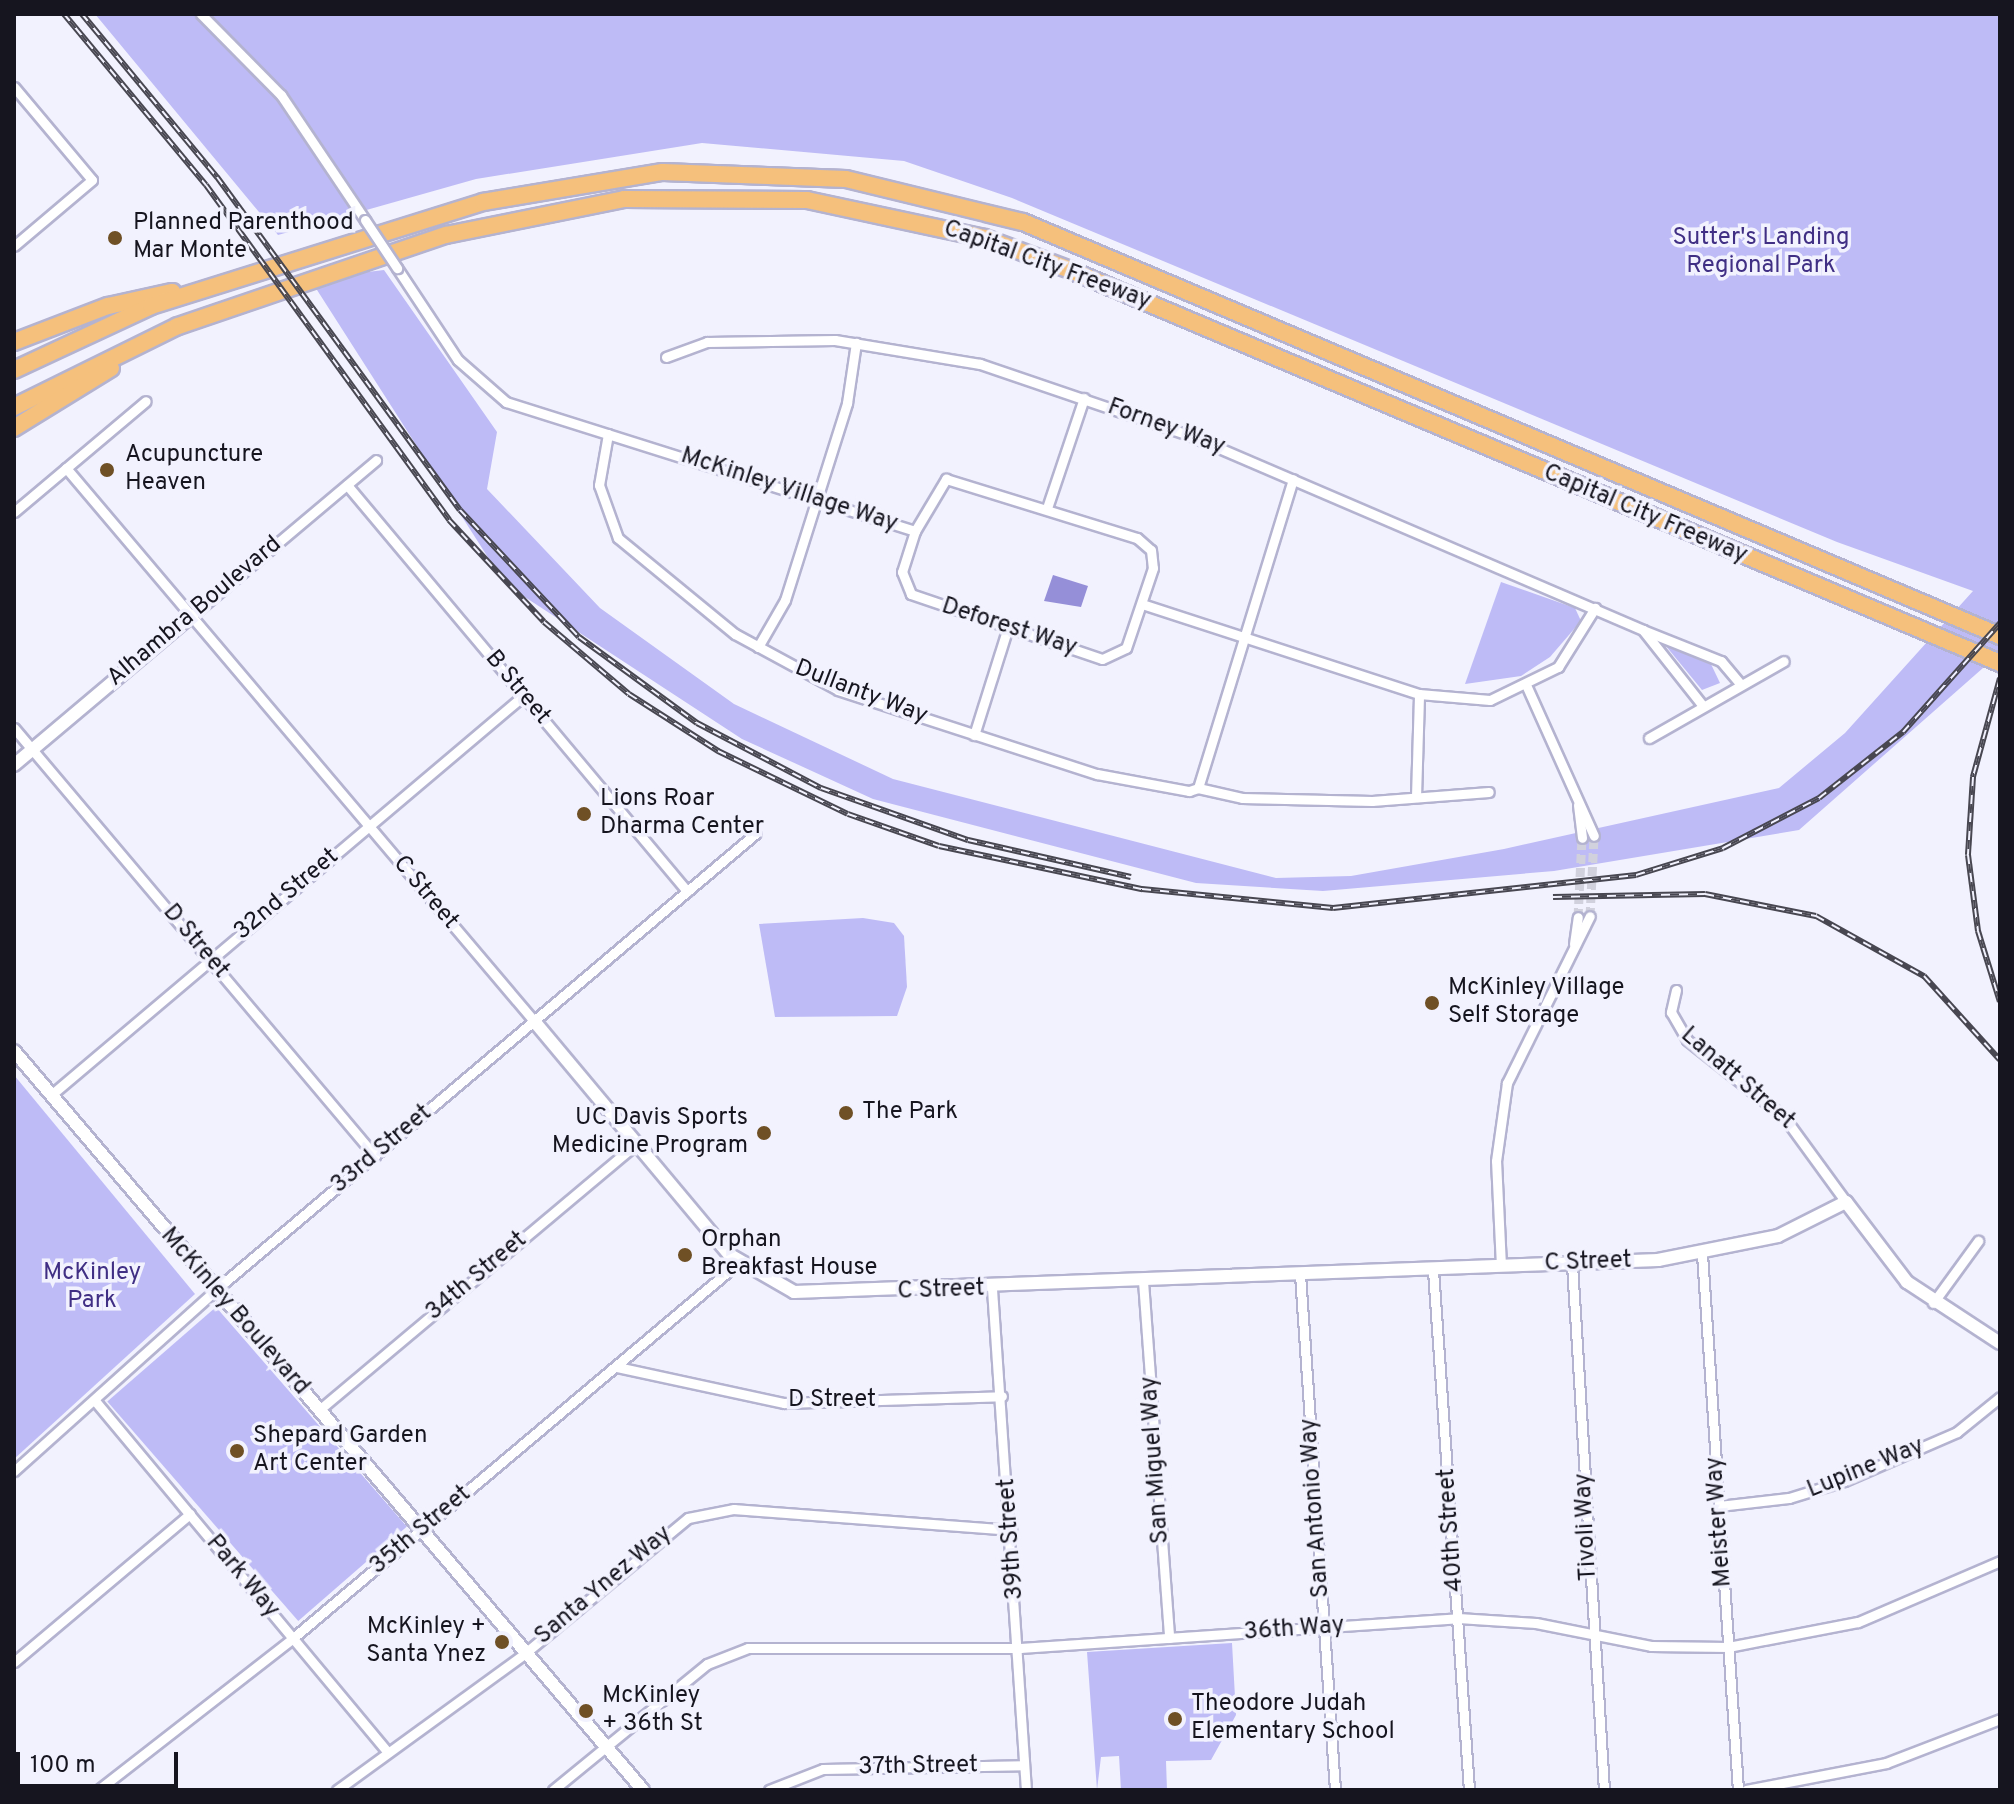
<!DOCTYPE html>
<style>
body{margin:0}
#map{position:relative;width:2014px;height:1804px;overflow:hidden;background:#f2f2fe;font-family:Overpass,sans-serif}
div>[style]{position:absolute}
[style*='--x']{left:calc(var(--x)*1px);top:calc(var(--y)*1px);width:calc(var(--w)*1px);rotate:calc(var(--a)*1deg)}
.green>*{inset:0;background:#bebbf6;transform-origin:0 0}
.water>*{inset:0;background:#958fd8}
.street-tunnel>*{height:9px;margin-top:-4.5px;transform-origin:0;background:repeating-linear-gradient(90deg,#d1d1dd 0 9px,transparent 0 13.5px)}
.roads{filter:drop-shadow(2px 0 #b4b3d0) drop-shadow(-2px 0 #b4b3d0) drop-shadow(0 2px #b4b3d0) drop-shadow(0 -2px #b4b3d0)}
.street>*{height:9px;margin:-4.5px;padding:0 4.5px;transform-origin:4.5px;border-radius:4.5px;background:#fff}
.secondary>*{height:12px;margin:-6px;padding:0 6px;transform-origin:6px;border-radius:6px;background:#fff}
.highway>*{height:16px;margin:-8px;padding:0 8px;transform-origin:8px;border-radius:8px;background:#f5c07c}
.rail>*{height:6px;margin-top:-3px;transform-origin:0;background:repeating-linear-gradient(90deg,#f2f2fe 0 9px,#484751 0 18px);box-sizing:border-box;border-block:2px solid #484751}
.bridges{filter:drop-shadow(2px 0 #b4b3d0) drop-shadow(-2px 0 #b4b3d0) drop-shadow(0 2px #b4b3d0) drop-shadow(0 -2px #b4b3d0)}
.street-bridge>*{height:9px;margin:-4.5px;padding:0 4.5px;transform-origin:4.5px;border-radius:4.5px;background:#fff}
.dots>*{width:22px;height:22px;translate:-50% -50%;box-sizing:border-box;border:4px solid #f2f2fe;border-radius:50%}
span{translate:-50% -50%;white-space:nowrap;text-align:center;line-height:1.15;-webkit-text-stroke:7px #f2f2fe;paint-order:stroke}
.poi-label{font-size:24px;color:#16151f}
.left{translate:0 -50%;text-align:left}
.right{translate:-100% -50%;text-align:right}
.park-label{font-size:24px;color:#402f84}
.street-label{font-size:24px;color:#16151f}
.frame{position:absolute;inset:0;border:16px solid #16151f;pointer-events:none}
.scale{position:absolute;left:16px;top:1752px;width:162px;height:36px;box-sizing:border-box;border:4px solid #16151f;border-top:0;padding-left:10px;font-size:24px;line-height:28px;white-space:nowrap;color:#16151f;-webkit-text-stroke:6px #f2f2fe;paint-order:stroke}
</style>
<div id="map">
<div class="green">
<div style="clip-path:polygon(95px 14px,2000px 14px,2000px 653px,1799px 830px,1554px 871px,1323px 891px,1196px 883px,873px 799px,742px 739px,505px 584px,310px 279px,384px 270px,497px 432px,487px 489px,600px 608px,734px 704px,893px 779px,1276px 878px,1351px 876px,1504px 849px,1779px 788px,1845px 733px,1973px 591px,1837px 542px,1012px 198px,904px 161px,702px 143px,476px 179px,278px 235px)"></div>
<div style="clip-path:polygon(1501px 582px,1575px 608px,1581px 621px,1550px 657px,1521px 676px,1465px 684px)"></div>
<div style="clip-path:polygon(1661px 640px,1710px 662px,1720px 683px,1702px 690px)"></div>
<div style="clip-path:polygon(863px 918px,894px 923px,904px 936px,907px 987px,897px 1016px,775px 1017px,759px 924px)"></div>
<div style="clip-path:polygon(14px 1075px,195px 1294px,14px 1459px)"></div>
<div style="left:216px;top:1307px;width:291px;height:144px;rotate:49deg"></div>
<div style="clip-path:polygon(1232px 1643px,1236px 1715px,1211px 1760px,1166px 1761px,1167px 1790px,1121px 1790px,1119px 1756px,1101px 1757px,1097px 1790px,1087px 1652px)"></div>
</div>
<div class="water">
<div style="clip-path:polygon(1053px 575px,1088px 586px,1081px 607px,1044px 601px)"></div>
</div>
<div class="street-tunnel">
<div style="--x:1590;--y:916;--w:80;--a:-87.1"></div>
<div style="--x:1578;--y:917;--w:79;--a:-87.1"></div>
</div>
<div class="roads">
<div class="street">
<div style="--x:201;--y:14;--w:114;--a:45.4"></div>
<div style="--x:281;--y:95;--w:151;--a:56.1"></div>
<div style="--x:14;--y:87;--w:121;--a:50"></div>
<div style="--x:92;--y:180;--w:102;--a:139.8"></div>
<div style="--x:397;--y:268;--w:110;--a:56.5"></div>
<div style="--x:458;--y:360;--w:64;--a:41.2"></div>
<div style="--x:506;--y:402;--w:429;--a:17.5"></div>
<div style="--x:666;--y:357;--w:44;--a:-20.1"></div>
<div style="--x:707;--y:342;--w:128;--a:-0.9"></div>
<div style="--x:835;--y:340;--w:147;--a:9.4"></div>
<div style="--x:980;--y:364;--w:218;--a:18.8"></div>
<div style="--x:1186;--y:434;--w:497;--a:23.2"></div>
<div style="--x:608;--y:434;--w:52;--a:100"></div>
<div style="--x:599;--y:485;--w:56;--a:70.3"></div>
<div style="--x:618;--y:538;--w:151;--a:39.4"></div>
<div style="--x:735;--y:634;--w:117;--a:28.5"></div>
<div style="--x:838;--y:690;--w:272;--a:18"></div>
<div style="--x:1097;--y:774;--w:94;--a:10.5"></div>
<div style="--x:1189;--y:791;--w:9;--a:-18"></div>
<div style="--x:1198;--y:788;--w:323;--a:-72.9"></div>
<div style="--x:66;--y:468;--w:724;--a:49.76"></div>
<div style="--x:946;--y:479;--w:200;--a:17.2"></div>
<div style="--x:1137;--y:538;--w:18;--a:41"></div>
<div style="--x:1151;--y:550;--w:18;--a:84"></div>
<div style="--x:1153;--y:568;--w:84;--a:108.6"></div>
<div style="--x:1126;--y:648;--w:26;--a:155"></div>
<div style="--x:1102;--y:659;--w:202;--a:-161.2"></div>
<div style="--x:911;--y:594;--w:24;--a:-112"></div>
<div style="--x:902;--y:572;--w:43;--a:-72.4"></div>
<div style="--x:915;--y:531;--w:61;--a:-59.2"></div>
<div style="--x:347;--y:485;--w:530;--a:50.06"></div>
<div style="--x:1047;--y:508;--w:116;--a:-71.4"></div>
<div style="--x:14;--y:512;--w:172;--a:-40.1"></div>
<div style="--x:1142;--y:604;--w:291;--a:18"></div>
<div style="--x:1419;--y:694;--w:71;--a:4.8"></div>
<div style="--x:1490;--y:700;--w:76;--a:-25.9"></div>
<div style="--x:1558;--y:667;--w:70;--a:-57.9"></div>
<div style="--x:191;--y:616;--w:242;--a:-40.1"></div>
<div style="--x:758;--y:647;--w:54;--a:-60.1"></div>
<div style="--x:785;--y:600;--w:207;--a:-72.5"></div>
<div style="--x:847;--y:403;--w:61;--a:-81.5"></div>
<div style="--x:1527;--y:687;--w:163;--a:65.8"></div>
<div style="--x:1703;--y:706;--w:97;--a:-128.3"></div>
<div style="--x:1643;--y:630;--w:84;--a:21.7"></div>
<div style="--x:1721;--y:661;--w:30;--a:50"></div>
<div style="--x:14;--y:728;--w:560;--a:49.85"></div>
<div style="--x:974;--y:735;--w:113;--a:-72.5"></div>
<div style="--x:1649;--y:738;--w:155;--a:-29.7"></div>
<div style="--x:1198;--y:788;--w:45;--a:12.8"></div>
<div style="--x:1242;--y:798;--w:130;--a:1.3"></div>
<div style="--x:1372;--y:801;--w:117;--a:-4.4"></div>
<div style="--x:1416;--y:797;--w:103;--a:-88.3"></div>
<div style="--x:1578;--y:805;--w:33;--a:83"></div>
<div style="--x:1574;--y:944;--w:27;--a:-82"></div>
<div style="--x:1676;--y:990;--w:23;--a:103"></div>
<div style="--x:1671;--y:1012;--w:32;--a:60"></div>
<div style="--x:1687;--y:1040;--w:124;--a:38.4"></div>
<div style="--x:1784;--y:1117;--w:105;--a:53.9"></div>
<div style="--x:51;--y:1095;--w:618;--a:-40.21"></div>
<div style="--x:1702;--y:1254;--w:537;--a:86.16"></div>
<div style="--x:1572;--y:1264;--w:527;--a:86.52"></div>
<div style="--x:1501;--y:1266;--w:105;--a:-92.7"></div>
<div style="--x:1496;--y:1161;--w:79;--a:-82"></div>
<div style="--x:1507;--y:1083;--w:186;--a:-63.6"></div>
<div style="--x:1433;--y:1270;--w:521;--a:86.04"></div>
<div style="--x:1300;--y:1274;--w:517;--a:86.12"></div>
<div style="--x:1143;--y:1281;--w:358;--a:85.8"></div>
<div style="--x:992;--y:1289;--w:502;--a:86.12"></div>
<div style="--x:1933;--y:1303;--w:77;--a:-54"></div>
<div style="--x:617;--y:1367;--w:171;--a:12.2"></div>
<div style="--x:784;--y:1403;--w:218;--a:-1.8"></div>
<div style="--x:96;--y:1402;--w:456;--a:50.2"></div>
<div style="--x:319;--y:1410;--w:414;--a:-40"></div>
<div style="--x:14;--y:1471;--w:285;--a:-41.9"></div>
<div style="--x:226;--y:1281;--w:693;--a:-40.2"></div>
<div style="--x:1719;--y:1506;--w:70;--a:-6.5"></div>
<div style="--x:1789;--y:1498;--w:58;--a:-17.2"></div>
<div style="--x:1844;--y:1481;--w:123;--a:-23.4"></div>
<div style="--x:1957;--y:1432;--w:55;--a:-39.1"></div>
<div style="--x:14;--y:1662;--w:230;--a:-40.1"></div>
<div style="--x:98;--y:1790;--w:247;--a:-37.9"></div>
<div style="--x:293;--y:1638;--w:582;--a:-40.12"></div>
<div style="--x:337;--y:1790;--w:231;--a:-36"></div>
<div style="--x:524;--y:1654;--w:213;--a:-39.7"></div>
<div style="--x:688;--y:1518;--w:47;--a:-11.1"></div>
<div style="--x:734;--y:1509;--w:278;--a:4.3"></div>
<div style="--x:553;--y:1790;--w:199;--a:-39.3"></div>
<div style="--x:707;--y:1664;--w:44;--a:-21.3"></div>
<div style="--x:748;--y:1648;--w:272;--a:0"></div>
<div style="--x:1020;--y:1648;--w:439;--a:-3.9"></div>
<div style="--x:1458;--y:1618;--w:78;--a:3.7"></div>
<div style="--x:1536;--y:1623;--w:117;--a:11.3"></div>
<div style="--x:1651;--y:1646;--w:77;--a:0.7"></div>
<div style="--x:1728;--y:1647;--w:132;--a:-10.9"></div>
<div style="--x:1858;--y:1622;--w:155;--a:-23.2"></div>
<div style="--x:769;--y:1790;--w:58;--a:-21.3"></div>
<div style="--x:823;--y:1769;--w:200;--a:-1.1"></div>
<div style="--x:1746;--y:1790;--w:143;--a:-10.9"></div>
<div style="--x:1886;--y:1763;--w:122;--a:-21.1"></div>
</div>
<div class="secondary">
<div style="--x:14;--y:765;--w:231;--a:-40.1"></div>
<div style="--x:534;--y:1021;--w:305;--a:50.1"></div>
<div style="--x:730;--y:1255;--w:74;--a:30"></div>
<div style="--x:794;--y:1292;--w:865;--a:-2.12"></div>
<div style="--x:1658;--y:1260;--w:122;--a:-11.3"></div>
<div style="--x:1778;--y:1236;--w:76;--a:-26.6"></div>
<div style="--x:1846;--y:1202;--w:101;--a:52.7"></div>
<div style="--x:1907;--y:1282;--w:111;--a:33.3"></div>
<div style="--x:14;--y:1051;--w:970;--a:49.6"></div>
</div>
<div class="highway">
<div style="--x:14;--y:342;--w:101;--a:-21"></div>
<div style="--x:108;--y:306;--w:66;--a:-12.3"></div>
<div style="--x:14;--y:370;--w:151;--a:-25"></div>
<div style="--x:151;--y:306;--w:348;--a:-17.4"></div>
<div style="--x:483;--y:202;--w:182;--a:-9.5"></div>
<div style="--x:663;--y:172;--w:183;--a:2.2"></div>
<div style="--x:846;--y:179;--w:182;--a:13.7"></div>
<div style="--x:1023;--y:222;--w:1061;--a:22.96"></div>
<div style="--x:14;--y:407;--w:183;--a:-26.3"></div>
<div style="--x:178;--y:326;--w:283;--a:-18.8"></div>
<div style="--x:446;--y:235;--w:182;--a:-11.4"></div>
<div style="--x:624;--y:199;--w:183;--a:0.3"></div>
<div style="--x:807;--y:200;--w:182;--a:12.1"></div>
<div style="--x:985;--y:238;--w:91;--a:20.6"></div>
<div style="--x:1070;--y:270;--w:1010;--a:22.91"></div>
<div style="--x:14;--y:428;--w:114;--a:-31.7"></div>
</div>
</div>
<div class="rail">
<div style="--x:64;--y:14;--w:222;--a:50.3"></div>
<div style="--x:206;--y:185;--w:414;--a:54"></div>
<div style="--x:449;--y:520;--w:139;--a:47"></div>
<div style="--x:544;--y:622;--w:111;--a:40.3"></div>
<div style="--x:629;--y:694;--w:106;--a:32.6"></div>
<div style="--x:718;--y:751;--w:144;--a:25.9"></div>
<div style="--x:848;--y:814;--w:96;--a:19.4"></div>
<div style="--x:939;--y:846;--w:208;--a:12"></div>
<div style="--x:1142;--y:889;--w:192;--a:5.7"></div>
<div style="--x:1333;--y:908;--w:305;--a:-6.2"></div>
<div style="--x:1636;--y:875;--w:91;--a:-17.2"></div>
<div style="--x:1723;--y:848;--w:108;--a:-27.5"></div>
<div style="--x:1819;--y:798;--w:107;--a:-38.2"></div>
<div style="--x:1903;--y:732;--w:146;--a:-48.3"></div>
<div style="--x:82;--y:14;--w:212;--a:50.4"></div>
<div style="--x:217;--y:177;--w:412;--a:53.9"></div>
<div style="--x:460;--y:510;--w:174;--a:46.9"></div>
<div style="--x:579;--y:637;--w:146;--a:36.1"></div>
<div style="--x:697;--y:723;--w:140;--a:27.7"></div>
<div style="--x:821;--y:788;--w:156;--a:19.5"></div>
<div style="--x:968;--y:840;--w:167;--a:12.8"></div>
<div style="--x:2000;--y:678;--w:103;--a:105.3"></div>
<div style="--x:1973;--y:777;--w:78;--a:93.7"></div>
<div style="--x:1968;--y:855;--w:77;--a:82.5"></div>
<div style="--x:1978;--y:931;--w:74;--a:72.8"></div>
<div style="--x:1553;--y:897;--w:152;--a:-1.1"></div>
<div style="--x:1705;--y:894;--w:113;--a:11.2"></div>
<div style="--x:1816;--y:916;--w:124;--a:29.1"></div>
<div style="--x:1924;--y:976;--w:113;--a:47.9"></div>
</div>
<div class="bridges">
<div class="street-bridge">
<div style="--x:365;--y:220;--w:58;--a:56.3"></div>
</div>
</div>
<div class="dots">
<div style="left:115px;top:238px;background:#6f5025"></div>
<div style="left:107px;top:470px;background:#6f5025"></div>
<div style="left:584px;top:814px;background:#6f5025"></div>
<div style="left:1432px;top:1003px;background:#6f5025"></div>
<div style="left:846px;top:1113px;background:#6f5025"></div>
<div style="left:764px;top:1133px;background:#6f5025"></div>
<div style="left:685px;top:1255px;background:#6f5025"></div>
<div style="left:237px;top:1451px;background:#6f5025"></div>
<div style="left:502px;top:1642px;background:#6f5025"></div>
<div style="left:586px;top:1711px;background:#6f5025"></div>
<div style="left:1175px;top:1719px;background:#6f5025"></div>
</div>
<div class="poi-label">
<span class="left" style="left:133px;top:238px">Planned Parenthood<br>Mar Monte</span>
<span class="left" style="left:125px;top:470px">Acupuncture<br>Heaven</span>
<span class="left" style="left:600px;top:814px">Lions Roar<br>Dharma Center</span>
<span class="left" style="left:1448px;top:1003px">McKinley Village<br>Self Storage</span>
<span class="left" style="left:862px;top:1113px">The Park</span>
<span class="right" style="left:748px;top:1133px">UC Davis Sports<br>Medicine Program</span>
<span class="left" style="left:701px;top:1255px">Orphan<br>Breakfast House</span>
<span class="left" style="left:253px;top:1451px">Shepard Garden<br>Art Center</span>
<span class="right" style="left:486px;top:1642px">McKinley +<br>Santa Ynez</span>
<span class="left" style="left:602px;top:1711px">McKinley<br>+ 36th St</span>
<span class="left" style="left:1191px;top:1719px">Theodore Judah<br>Elementary School</span>
</div>
<div class="park-label">
<span style="left:1761px;top:253px">Sutter's Landing<br>Regional Park</span>
<span style="left:92px;top:1288px">McKinley<br>Park</span>
</div>
<div class="street-label">
<span style="left:1047px;top:266px;rotate:20deg">Capital City Freeway</span>
<span style="left:1166px;top:428px;rotate:20deg">Forney Way</span>
<span style="left:789px;top:491px;rotate:18deg">McKinley Village Way</span>
<span style="left:1645px;top:515px;rotate:23deg">Capital City Freeway</span>
<span style="left:195px;top:612px;rotate:-40deg">Alhambra Boulevard</span>
<span style="left:1009px;top:628px;rotate:18deg">Deforest Way</span>
<span style="left:517px;top:688px;rotate:50deg">B Street</span>
<span style="left:861px;top:693px;rotate:21deg">Dullanty Way</span>
<span style="left:425px;top:893px;rotate:50deg">C Street</span>
<span style="left:287px;top:895px;rotate:-40deg">32nd Street</span>
<span style="left:195px;top:942px;rotate:50deg">D Street</span>
<span style="left:1737px;top:1079px;rotate:41deg">Lanatt Street</span>
<span style="left:382px;top:1150px;rotate:-40deg">33rd Street</span>
<span style="left:1588px;top:1263px;rotate:-2deg">C Street</span>
<span style="left:477px;top:1277px;rotate:-40deg">34th Street</span>
<span style="left:941px;top:1291px;rotate:-2deg">C Street</span>
<span style="left:234px;top:1312px;rotate:49deg">McKinley Boulevard</span>
<span style="left:832px;top:1401px">D Street</span>
<span style="left:1156px;top:1460px;rotate:-94deg">San Miguel Way</span>
<span style="left:1866px;top:1469px;rotate:-22deg">Lupine Way</span>
<span style="left:1316px;top:1508px;rotate:-94deg">San Antonio Way</span>
<span style="left:1720px;top:1522px;rotate:-94deg">Meister Way</span>
<span style="left:1587px;top:1527px;rotate:-93deg">Tivoli Way</span>
<span style="left:1452px;top:1530px;rotate:-94deg">40th Street</span>
<span style="left:421px;top:1531px;rotate:-40deg">35th Street</span>
<span style="left:1012px;top:1539px;rotate:-94deg">39th Street</span>
<span style="left:242px;top:1577px;rotate:50deg">Park Way</span>
<span style="left:604px;top:1586px;rotate:-40deg">Santa Ynez Way</span>
<span style="left:1294px;top:1630px;rotate:-4deg">36th Way</span>
<span style="left:918px;top:1767px;rotate:-1deg">37th Street</span>
</div>
<div class="frame"></div>
<div class="scale">100 m</div>
</div>
